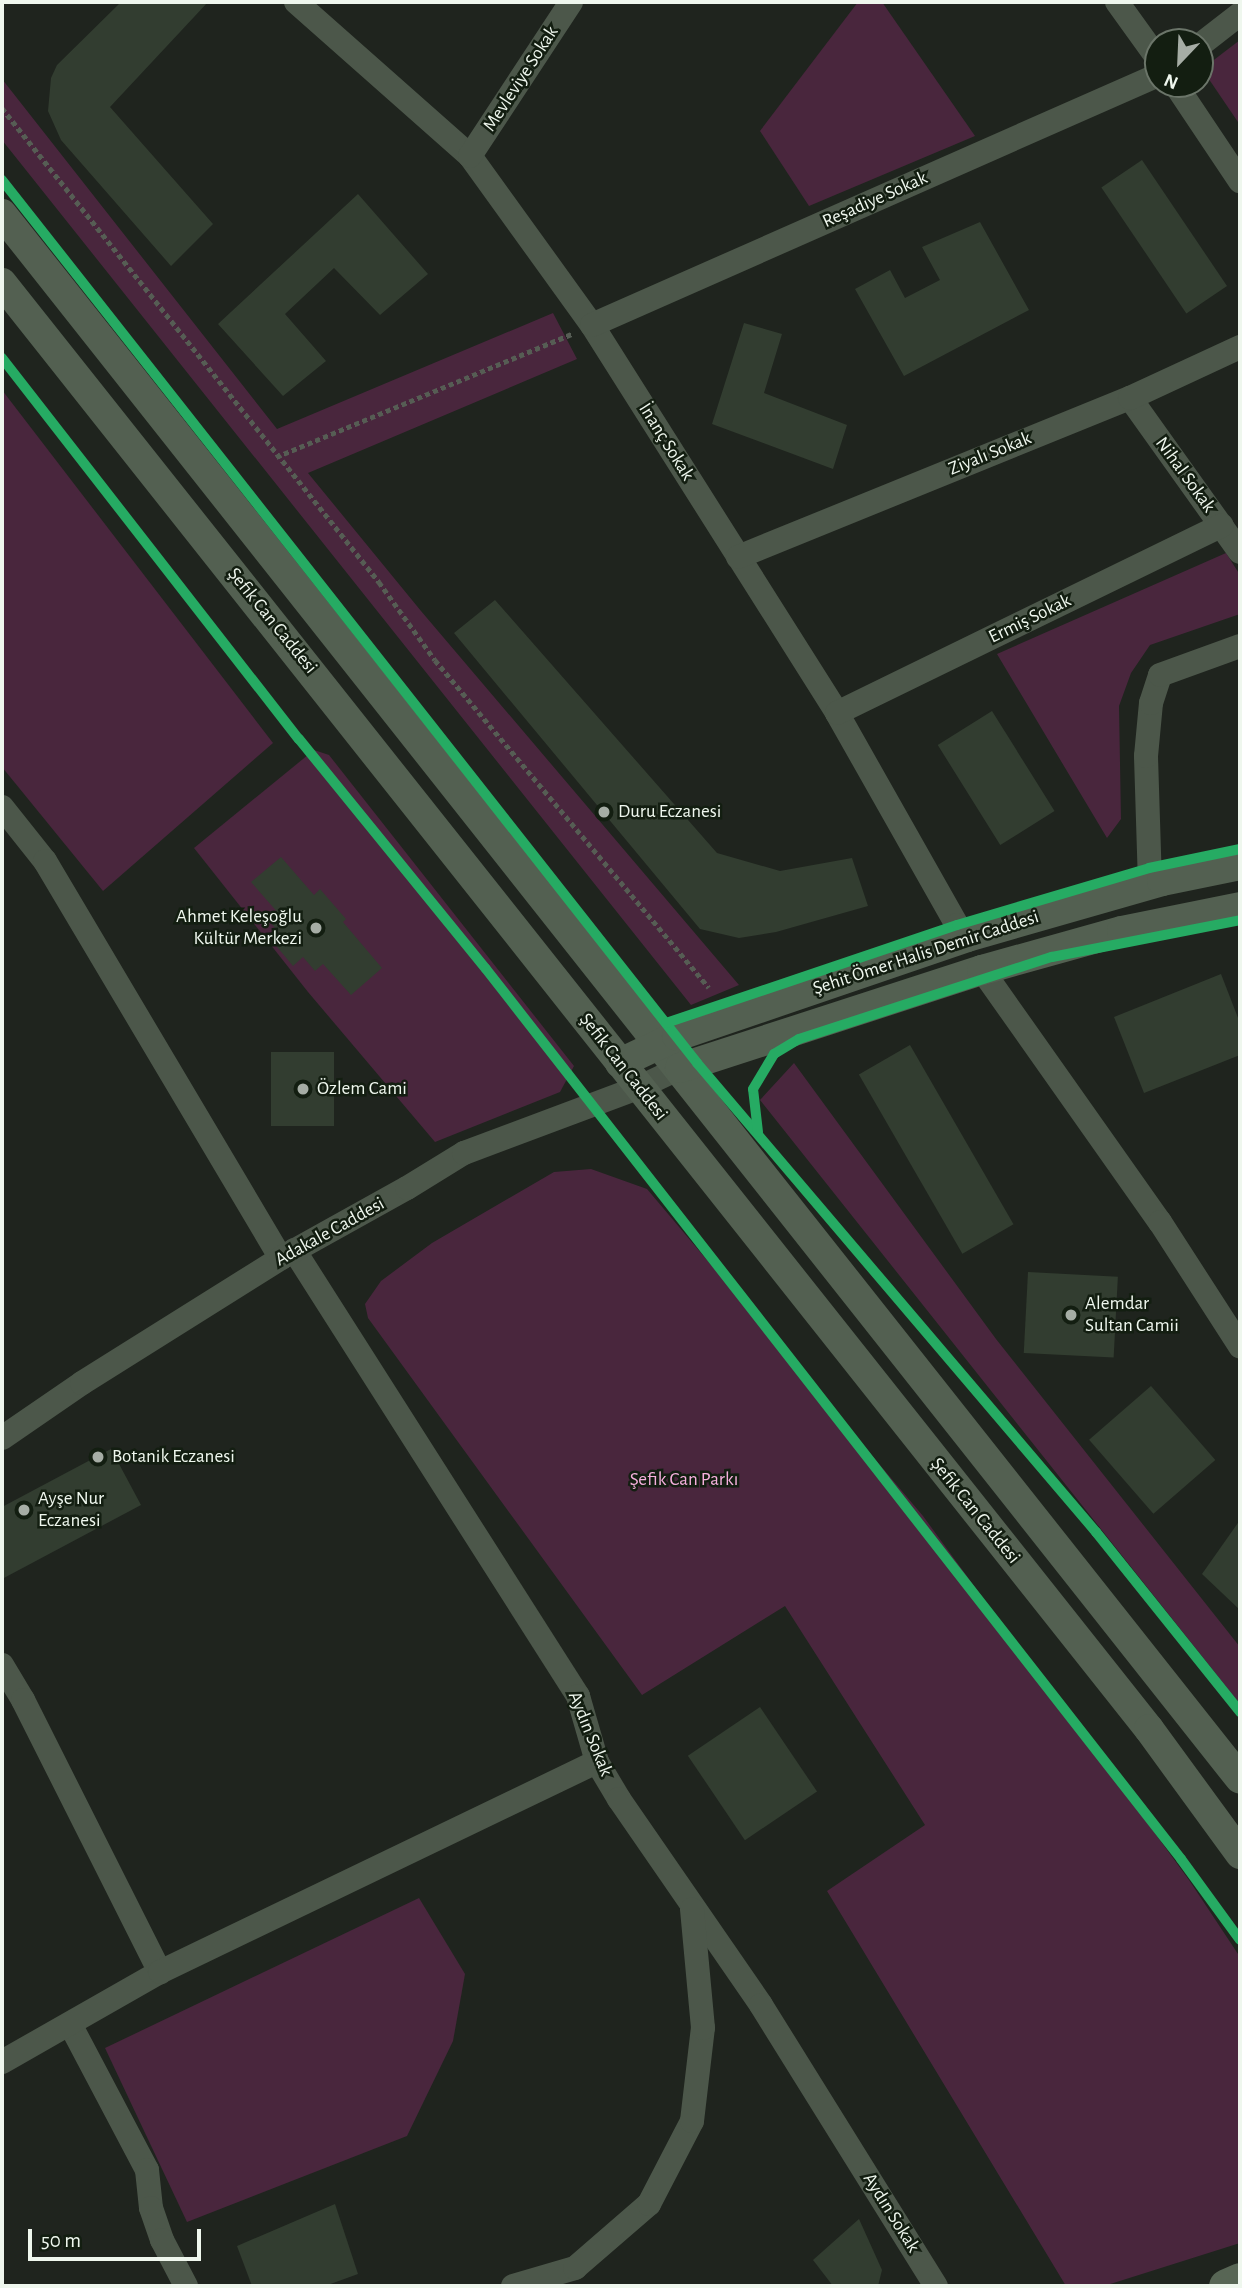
<!DOCTYPE html>
<meta charset="utf-8">
<style>
body{margin:0}
#map{position:relative;width:1242px;height:2288px;overflow:hidden;background:#1f241e;font-family:"Alegreya Sans",sans-serif}
div>[style]{position:absolute}
[style*='--x']{left:calc(var(--x)*1px);top:calc(var(--y)*1px);width:calc(var(--w)*1px);rotate:calc(var(--a)*1deg)}
.green>*{inset:0;background:#49263d}
.building>*{inset:0;background:#323d30;transform-origin:0 0}
.path>*{height:4.5px;margin-top:-2.25px;transform-origin:0;background:repeating-linear-gradient(90deg,#565d54 0 5px,transparent 0 8.5px)}
.minor>*{height:24px;margin:-12px;padding:0 12px;transform-origin:12px;border-radius:12px;background:#4c574a}
.major>*{height:30px;margin:-15px;padding:0 15px;transform-origin:15px;border-radius:15px;background:#536051}
.highway>*{height:35px;margin:-17.5px;padding:0 17.5px;transform-origin:17.5px;border-radius:17.5px;background:#586655}
.cycleway>*{height:10px;margin:-5px;padding:0 5px;transform-origin:5px;border-radius:5px;background:#26ab63}
.dots>*{width:19px;height:19px;translate:-50% -50%;box-sizing:border-box;border:4px solid #131e11;border-radius:50%}
span{translate:-50% -50%;white-space:nowrap;text-align:center;line-height:1.15;-webkit-text-stroke:5px #131e11;paint-order:stroke}
.street-label{font-size:19px;color:#eff7ee}
.poi-label{font-size:19px;color:#eff7ee}
.left{translate:0 -50%;text-align:left}
.right{translate:-100% -50%;text-align:right}
.park-label{font-size:19px;color:#f6b0dd}
.frame{position:absolute;inset:0;border:4px solid #eff7ee;pointer-events:none}
.north{position:absolute;left:1144px;top:28px;width:70px;height:70px;box-sizing:border-box;background:#131e11;border:2px solid #6b7569;border-radius:50%;rotate:203deg;font-size:19px;font-weight:700;line-height:28px;text-align:center;color:#eff7ee}
.north::after{content:'';display:block;margin:auto;width:24px;height:32px;background:#a6ada5;clip-path:polygon(50% 0,100% 100%,50% 72%,0 100%)}
.scale{position:absolute;left:28px;top:2229px;width:173px;height:32px;box-sizing:border-box;border:4px solid #eff7ee;border-top:0;padding-left:9px;font-size:21px;line-height:24px;white-space:nowrap;color:#eff7ee;-webkit-text-stroke:5px #131e11;paint-order:stroke}
</style>
<div id="map">
<div class="green">
<div style="clip-path:polygon(858px 2px,882px 2px,975px 136px,809px 206px,760px 131px)"></div>
<div style="clip-path:polygon(1240px 40px,1240px 125px,1202px 69px)"></div>
<div style="clip-path:polygon(2px 79px,277px 429px,553px 313px,577px 359px,308px 473px,421px 611px,739px 985px,691px 1005px,2px 140px)"></div>
<div style="clip-path:polygon(2px 390px,273px 743px,103px 891px,2px 767px)"></div>
<div style="clip-path:polygon(1226px 553px,1240px 575px,1240px 614px,1150px 645px,1131px 673px,1119px 706px,1121px 819px,1107px 838px,997px 654px)"></div>
<div style="clip-path:polygon(314px 750px,329px 755px,574px 1066px,560px 1092px,435px 1142px,308px 992px,194px 848px)"></div>
<div style="clip-path:polygon(794px 1063px,996px 1339px,1240px 1647px,1240px 1704px,760px 1100px)"></div>
<div style="clip-path:polygon(591px 1169px,647px 1189px,923px 1516px,1189px 1880px,1240px 1957px,1240px 2243px,1104px 2286px,1066px 2286px,827px 1891px,925px 1825px,785px 1606px,642px 1695px,368px 1318px,365px 1304px,381px 1281px,432px 1243px,554px 1172px)"></div>
<div style="clip-path:polygon(419px 1898px,465px 1974px,453px 2041px,407px 2136px,187px 2222px,105px 2048px)"></div>
</div>
<div class="building">
<div style="clip-path:polygon(121px 2px,208px 2px,110px 107px,213px 224px,171px 266px,61px 140px,48px 111px,51px 78px,57px 65px)"></div>
<div style="left:1142px;top:160px;width:152px;height:49px;rotate:56deg"></div>
<div style="clip-path:polygon(358px 194px,428px 274px,380px 315px,334px 268px,285px 314px,326px 361px,283px 396px,218px 324px)"></div>
<div style="clip-path:polygon(980px 222px,1029px 310px,904px 376px,855px 289px,890px 270px,905px 298px,940px 280px,922px 247px)"></div>
<div style="clip-path:polygon(744px 323px,782px 334px,764px 393px,847px 425px,833px 469px,712px 424px)"></div>
<div style="clip-path:polygon(495px 600px,717px 853px,780px 871px,852px 858px,868px 906px,776px 932px,739px 938px,700px 929px,454px 633px)"></div>
<div style="left:992px;top:711px;width:118px;height:64px;rotate:58deg"></div>
<div style="clip-path:polygon(281px 857px,314px 895px,320px 889px,346px 919px,343px 922px,382px 968px,351px 995px,323px 964px,315px 971px,303px 957px,293px 966px,272px 941px,280px 934px,270px 922px,279px 914px,251px 882px)"></div>
<div style="clip-path:polygon(1221px 974px,1240px 1023px,1240px 1055px,1144px 1093px,1114px 1017px)"></div>
<div style="left:910px;top:1045px;width:207px;height:59px;rotate:60deg"></div>
<div style="left:271px;top:1052px;width:63px;height:74px"></div>
<div style="left:1028px;top:1272px;width:90px;height:81px;rotate:3deg"></div>
<div style="left:1151px;top:1386px;width:98px;height:82px;rotate:49deg"></div>
<div style="clip-path:polygon(111px 1449px,141px 1505px,2px 1579px,2px 1507px)"></div>
<div style="clip-path:polygon(1240px 1520px,1240px 1610px,1202px 1574px)"></div>
<div style="left:760px;top:1707px;width:102px;height:87px;rotate:56deg"></div>
<div style="clip-path:polygon(335px 2204px,358px 2274px,325px 2286px,252px 2286px,237px 2246px)"></div>
<div style="clip-path:polygon(859px 2219px,882px 2270px,878px 2286px,833px 2286px,813px 2260px)"></div>
</div>
<div class="path">
<div style="--x:2;--y:108;--w:606;--a:51.5"></div>
<div style="--x:379;--y:582;--w:96;--a:54.3"></div>
<div style="--x:435;--y:660;--w:427;--a:50.1"></div>
<div style="--x:276;--y:457;--w:321;--a:-22.6"></div>
</div>
<div class="minor">
<div style="--x:296;--y:2;--w:232;--a:41.5"></div>
<div style="--x:470;--y:156;--w:208;--a:54.2"></div>
<div style="--x:592;--y:325;--w:459;--a:57.7"></div>
<div style="--x:837;--y:713;--w:244;--a:60.5"></div>
<div style="--x:957;--y:925;--w:16;--a:50"></div>
<div style="--x:1117;--y:2;--w:70;--a:54.3"></div>
<div style="--x:1200;--y:45;--w:51;--a:-37.8"></div>
<div style="--x:1175;--y:84;--w:117;--a:56.2"></div>
<div style="--x:470;--y:156;--w:184;--a:-56.7"></div>
<div style="--x:592;--y:325;--w:619;--a:-23.83"></div>
<div style="--x:1130;--y:398;--w:189;--a:54.5"></div>
<div style="--x:738;--y:557;--w:423;--a:-22.1"></div>
<div style="--x:1130;--y:398;--w:121;--a:-24.9"></div>
<div style="--x:837;--y:713;--w:428;--a:-26"></div>
<div style="--x:2;--y:807;--w:69;--a:51.5"></div>
<div style="--x:45;--y:861;--w:462;--a:59.3"></div>
<div style="--x:1150;--y:884;--w:128;--a:-91.8"></div>
<div style="--x:1146;--y:756;--w:53;--a:-84.6"></div>
<div style="--x:1151;--y:703;--w:29;--a:-72"></div>
<div style="--x:1160;--y:675;--w:85;--a:-19.9"></div>
<div style="--x:982;--y:970;--w:309;--a:54.8"></div>
<div style="--x:1160;--y:1222;--w:148;--a:57.2"></div>
<div style="--x:294;--y:1250;--w:529;--a:57.51"></div>
<div style="--x:578;--y:1696;--w:69;--a:73.9"></div>
<div style="--x:597;--y:1762;--w:43;--a:59.3"></div>
<div style="--x:619;--y:1799;--w:250;--a:55.4"></div>
<div style="--x:761;--y:2005;--w:331;--a:58.1"></div>
<div style="--x:2;--y:1438;--w:97;--a:-34.5"></div>
<div style="--x:82;--y:1383;--w:235;--a:-32.1"></div>
<div style="--x:281;--y:1258;--w:144;--a:-29.1"></div>
<div style="--x:407;--y:1188;--w:67;--a:-31.6"></div>
<div style="--x:464;--y:1153;--w:186;--a:-20.5"></div>
<div style="--x:638;--y:1088;--w:47;--a:-25.5"></div>
<div style="--x:2;--y:1665;--w:41;--a:59"></div>
<div style="--x:23;--y:1700;--w:305;--a:63.3"></div>
<div style="--x:70;--y:2024;--w:165;--a:62.2"></div>
<div style="--x:147;--y:2170;--w:38;--a:84"></div>
<div style="--x:151;--y:2208;--w:34;--a:71"></div>
<div style="--x:162;--y:2240;--w:52;--a:62.4"></div>
<div style="--x:2;--y:2062;--w:182;--a:-29.7"></div>
<div style="--x:160;--y:1972;--w:485;--a:-25.7"></div>
<div style="--x:513;--y:2286;--w:65;--a:-16.2"></div>
<div style="--x:575;--y:2268;--w:98;--a:-40.9"></div>
<div style="--x:649;--y:2204;--w:93;--a:-62.6"></div>
<div style="--x:692;--y:2121;--w:94;--a:-83.3"></div>
<div style="--x:703;--y:2028;--w:119;--a:-95.3"></div>
</div>
<div class="major">
<div style="--x:2;--y:214;--w:1995;--a:51.65"></div>
<div style="--x:2;--y:283;--w:1846;--a:51.58"></div>
<div style="--x:1149;--y:1729;--w:155;--a:53.9"></div>
<div style="--x:620;--y:1063;--w:63;--a:-25.3"></div>
<div style="--x:677;--y:1036;--w:306;--a:-18.8"></div>
<div style="--x:967;--y:937;--w:203;--a:-16"></div>
<div style="--x:1162;--y:881;--w:80;--a:-11.6"></div>
<div style="--x:680;--y:1068;--w:318;--a:-18"></div>
<div style="--x:982;--y:970;--w:145;--a:-15.6"></div>
<div style="--x:1122;--y:931;--w:120;--a:-11.5"></div>
</div>
<div class="highway">
<div style="--x:1226;--y:2286;--w:15;--a:-23"></div>
</div>
<div class="cycleway">
<div style="--x:2;--y:180;--w:1124;--a:51.79"></div>
<div style="--x:697;--y:1063;--w:616;--a:49.61"></div>
<div style="--x:1096;--y:1532;--w:231;--a:51.3"></div>
<div style="--x:2;--y:358;--w:483;--a:52.1"></div>
<div style="--x:299;--y:739;--w:296;--a:50.9"></div>
<div style="--x:486;--y:969;--w:1129;--a:52.01"></div>
<div style="--x:1181;--y:1859;--w:100;--a:53.9"></div>
<div style="--x:666;--y:1023;--w:307;--a:-18.6"></div>
<div style="--x:957;--y:925;--w:200;--a:-16.5"></div>
<div style="--x:1149;--y:868;--w:93;--a:-11.8"></div>
<div style="--x:758;--y:1132;--w:43;--a:-96.6"></div>
<div style="--x:753;--y:1089;--w:41;--a:-59"></div>
<div style="--x:774;--y:1054;--w:29;--a:-31"></div>
<div style="--x:799;--y:1039;--w:266;--a:-18"></div>
<div style="--x:1052;--y:957;--w:192;--a:-11.1"></div>
</div>
<div class="dots">
<div style="left:604px;top:812px;background:#a6ada5"></div>
<div style="left:316px;top:928px;background:#a6ada5"></div>
<div style="left:303px;top:1089px;background:#a6ada5"></div>
<div style="left:1071px;top:1315px;background:#a6ada5"></div>
<div style="left:98px;top:1457px;background:#a6ada5"></div>
<div style="left:24px;top:1510px;background:#a6ada5"></div>
</div>
<div class="street-label">
<span style="left:521px;top:79px;rotate:-57deg">Mevleviye Sokak</span>
<span style="left:875px;top:200px;rotate:-24deg">Reşadiye Sokak</span>
<span style="left:666px;top:442px;rotate:58deg">İnanç Sokak</span>
<span style="left:990px;top:454px;rotate:-22deg">Ziyalı Sokak</span>
<span style="left:1185px;top:475px;rotate:54deg">Nihal Sokak</span>
<span style="left:1030px;top:619px;rotate:-26deg">Ermiş Sokak</span>
<span style="left:272px;top:621px;rotate:51deg">Şefik Can Caddesi</span>
<span style="left:926px;top:953px;rotate:-18deg">Şehit Ömer Halis Demir Caddesi</span>
<span style="left:623px;top:1067px;rotate:52deg">Şefik Can Caddesi</span>
<span style="left:330px;top:1232px;rotate:-29deg">Adakale Caddesi</span>
<span style="left:975px;top:1511px;rotate:51deg">Şefik Can Caddesi</span>
<span style="left:590px;top:1734px;rotate:68deg">Aydın Sokak</span>
<span style="left:891px;top:2213px;rotate:58deg">Aydın Sokak</span>
</div>
<div class="poi-label">
<span class="left" style="left:618px;top:812px">Duru Eczanesi</span>
<span class="right" style="left:302px;top:928px">Ahmet Keleşoğlu<br>Kültür Merkezi</span>
<span class="left" style="left:317px;top:1089px">Özlem Cami</span>
<span class="left" style="left:1085px;top:1315px">Alemdar<br>Sultan Camii</span>
<span class="left" style="left:112px;top:1457px">Botanik Eczanesi</span>
<span class="left" style="left:38px;top:1510px">Ayşe Nur<br>Eczanesi</span>
</div>
<div class="park-label">
<span style="left:684px;top:1480px">Şefik Can Parkı</span>
</div>
<div class="frame"></div>
<div class="north">N</div>
<div class="scale">50 m</div>
</div>
